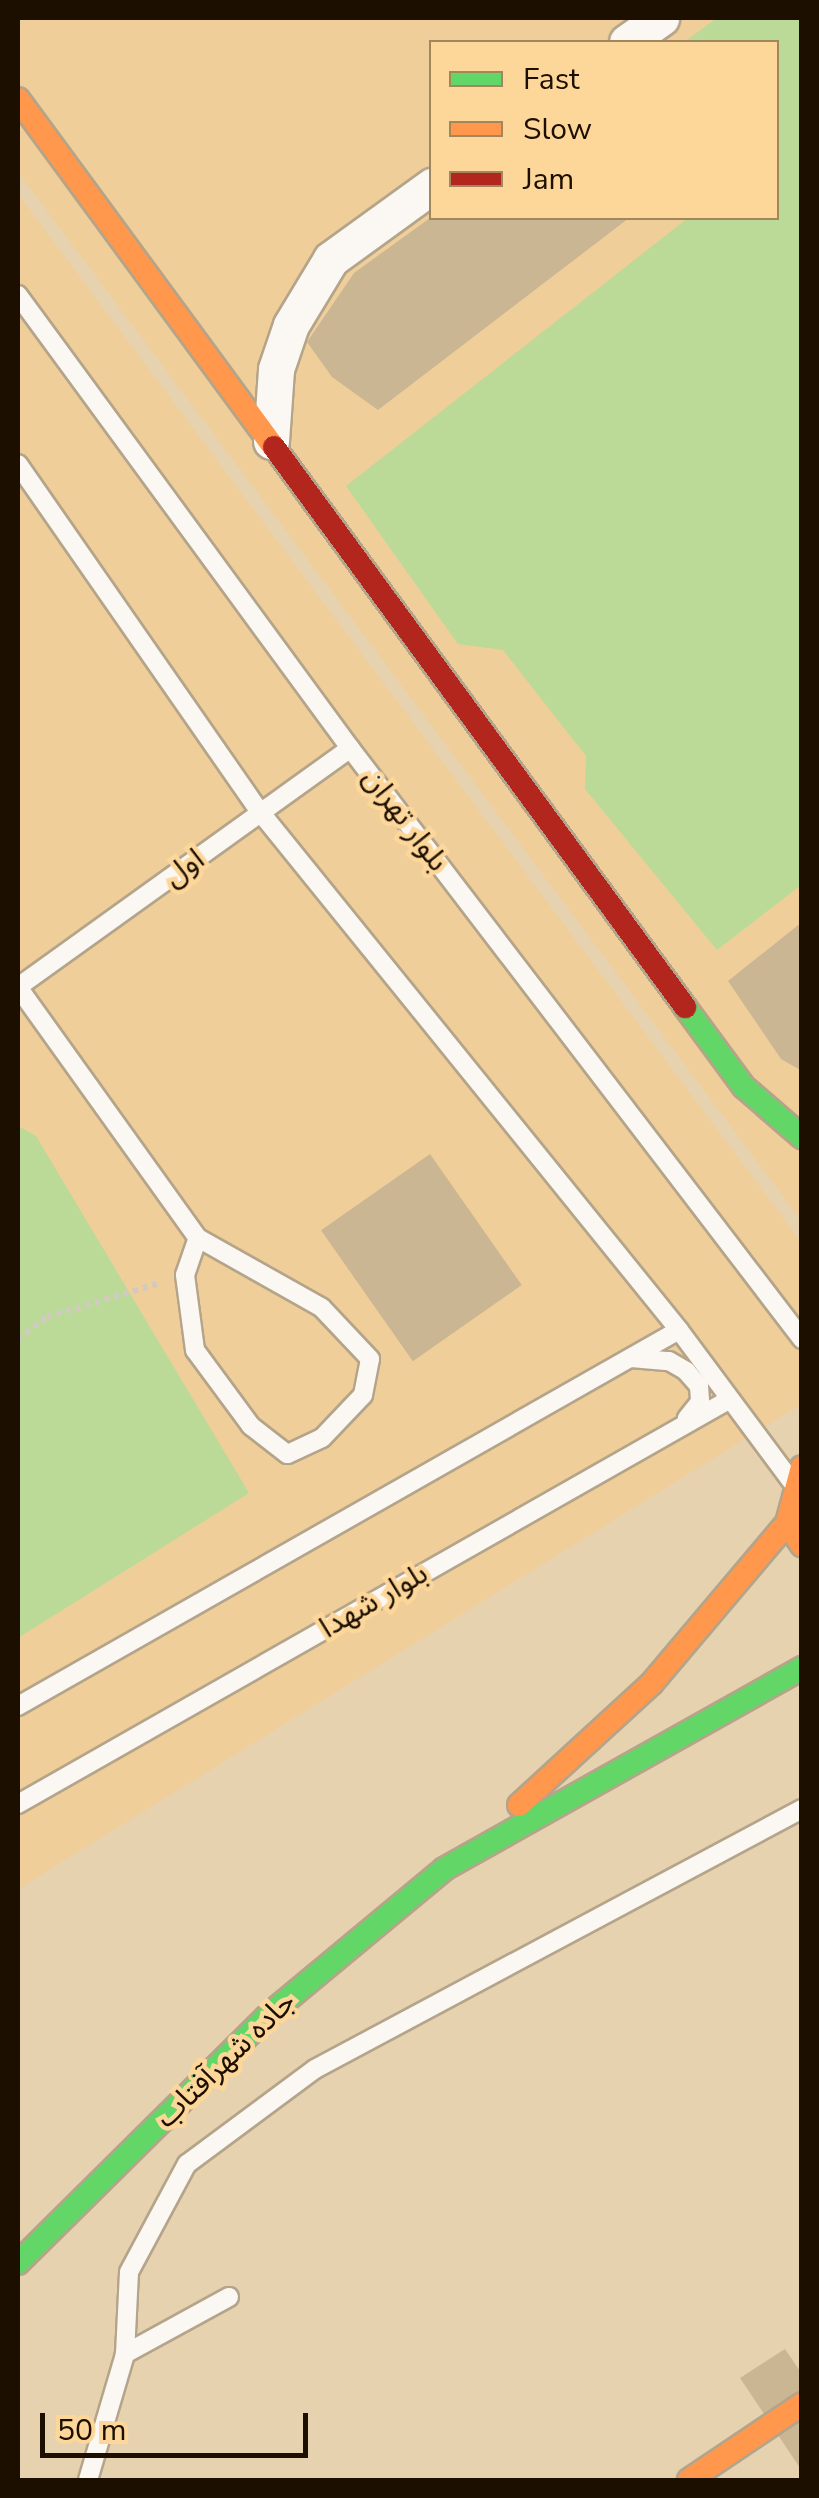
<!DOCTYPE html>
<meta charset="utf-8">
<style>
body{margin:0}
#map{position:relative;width:819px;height:2498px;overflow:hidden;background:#e7d2b0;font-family:"Nunito Sans","Noto Sans Arabic",sans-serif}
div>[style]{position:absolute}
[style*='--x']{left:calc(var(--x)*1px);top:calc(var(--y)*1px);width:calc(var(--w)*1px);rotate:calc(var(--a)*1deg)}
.built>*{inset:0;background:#efce99}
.green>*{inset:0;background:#bbda97}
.building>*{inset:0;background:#cbb694;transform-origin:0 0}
.path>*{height:6px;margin-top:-3px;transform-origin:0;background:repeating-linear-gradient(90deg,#d1cac0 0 5px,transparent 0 10px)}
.roads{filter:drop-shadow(2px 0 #b4a48a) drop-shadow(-2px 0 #b4a48a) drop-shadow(0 2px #b4a48a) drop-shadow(0 -2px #b4a48a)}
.lane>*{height:18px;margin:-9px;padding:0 9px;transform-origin:9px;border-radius:9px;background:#fbf8f3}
.street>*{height:35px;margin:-17.5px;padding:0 17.5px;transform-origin:17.5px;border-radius:17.5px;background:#fbf8f3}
.fast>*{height:22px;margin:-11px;padding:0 11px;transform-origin:11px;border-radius:11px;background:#63d668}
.slow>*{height:22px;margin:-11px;padding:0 11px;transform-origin:11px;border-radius:11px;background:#ff974d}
.jam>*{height:22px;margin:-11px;padding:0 11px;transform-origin:11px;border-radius:11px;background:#b3261e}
span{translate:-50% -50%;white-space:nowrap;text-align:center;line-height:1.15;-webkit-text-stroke:9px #fdd79a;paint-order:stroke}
.street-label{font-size:30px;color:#1c0f00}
.frame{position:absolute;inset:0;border:20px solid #1c0f00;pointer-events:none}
.legend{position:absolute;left:429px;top:40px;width:350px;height:180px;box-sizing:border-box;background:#fdd79a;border:2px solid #a3875c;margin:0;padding:12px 18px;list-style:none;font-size:30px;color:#1c0f00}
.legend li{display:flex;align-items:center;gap:20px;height:50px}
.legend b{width:50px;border:2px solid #a3875c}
.scale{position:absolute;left:40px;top:2413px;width:268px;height:45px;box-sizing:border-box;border:5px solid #1c0f00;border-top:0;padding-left:12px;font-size:30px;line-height:35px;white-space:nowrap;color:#1c0f00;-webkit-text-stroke:8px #fdd79a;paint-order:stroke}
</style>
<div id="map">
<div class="built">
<div style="clip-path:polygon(evenodd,18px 18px,801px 18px,801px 1220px,18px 172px,18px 18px,432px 42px,776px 42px,776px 218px,432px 218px,432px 42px)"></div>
<div style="clip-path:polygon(18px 194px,802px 1243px,801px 1404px,18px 1889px)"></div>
</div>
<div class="green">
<div style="clip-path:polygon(717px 18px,797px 18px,802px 23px,801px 885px,717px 950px,585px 789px,586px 756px,503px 650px,458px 644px,346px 486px,688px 218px,776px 218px,776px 42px,684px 42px)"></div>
<div style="clip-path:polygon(18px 1126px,36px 1136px,249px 1493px,18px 1638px)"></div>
</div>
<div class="building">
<div style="clip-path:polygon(430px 218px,629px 218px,378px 410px,332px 377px,307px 342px,354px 273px)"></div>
<div style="clip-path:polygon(802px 922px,802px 1071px,781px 1059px,728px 981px)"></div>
<div style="left:430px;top:1154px;width:160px;height:133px;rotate:55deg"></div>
<div style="clip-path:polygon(785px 2349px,802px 2374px,802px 2471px,740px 2378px)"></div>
</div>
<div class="path">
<div style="--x:18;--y:1339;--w:36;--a:-37"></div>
<div style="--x:47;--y:1317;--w:118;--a:-16.7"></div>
</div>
<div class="roads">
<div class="lane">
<div style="--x:18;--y:295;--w:562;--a:53.76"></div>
<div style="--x:350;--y:748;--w:744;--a:52.59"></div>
<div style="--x:18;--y:464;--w:425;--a:55.2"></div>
<div style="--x:261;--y:813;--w:665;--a:51.04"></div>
<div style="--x:679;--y:1330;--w:189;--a:53.4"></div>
<div style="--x:18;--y:987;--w:309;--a:54.4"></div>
<div style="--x:198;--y:1238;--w:142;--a:29.4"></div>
<div style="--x:322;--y:1308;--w:70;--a:46.7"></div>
<div style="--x:370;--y:1359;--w:37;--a:101"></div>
<div style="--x:363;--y:1395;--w:59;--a:133.6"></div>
<div style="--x:322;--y:1438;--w:38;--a:155"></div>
<div style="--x:287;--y:1454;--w:46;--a:-142.1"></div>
<div style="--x:251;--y:1426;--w:94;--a:-126.4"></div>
<div style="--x:195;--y:1350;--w:76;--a:-97.6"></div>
<div style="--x:185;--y:1275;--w:39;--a:-71"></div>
<div style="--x:18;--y:987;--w:409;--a:-35.7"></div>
<div style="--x:631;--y:1358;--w:38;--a:5"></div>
<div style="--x:669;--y:1361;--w:20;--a:30"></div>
<div style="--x:686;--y:1371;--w:20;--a:49"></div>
<div style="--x:699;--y:1386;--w:16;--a:86"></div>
<div style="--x:700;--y:1402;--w:21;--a:129"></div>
<div style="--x:18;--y:1706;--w:760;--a:-29.63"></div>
<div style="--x:18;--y:1804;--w:819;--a:-29.63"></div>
<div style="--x:229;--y:2297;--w:119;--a:151.3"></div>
<div style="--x:125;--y:2354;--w:82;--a:-87.2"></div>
<div style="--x:129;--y:2272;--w:123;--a:-61.8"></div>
<div style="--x:187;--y:2164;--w:159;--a:-36.6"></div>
<div style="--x:315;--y:2069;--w:552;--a:-28.1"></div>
<div style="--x:88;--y:2480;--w:131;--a:-73.6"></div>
</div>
<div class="street">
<div style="--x:627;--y:42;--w:42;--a:-35.2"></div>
<div style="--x:271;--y:441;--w:72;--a:-86"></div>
<div style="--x:276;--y:369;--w:46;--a:-71.2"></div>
<div style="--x:291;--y:325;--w:77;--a:-58.8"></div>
<div style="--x:331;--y:259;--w:125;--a:-35.9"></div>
</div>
<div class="fast">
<div style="--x:685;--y:1007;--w:99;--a:53.6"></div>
<div style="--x:744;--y:1087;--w:77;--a:40.8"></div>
<div style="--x:18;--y:2263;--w:357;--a:-44.7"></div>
<div style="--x:272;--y:2012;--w:224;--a:-39.7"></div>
<div style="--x:444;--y:1869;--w:411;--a:-29.3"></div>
</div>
<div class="slow">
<div style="--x:18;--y:99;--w:432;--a:53.7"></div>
<div style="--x:802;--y:1467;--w:58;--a:105"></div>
<div style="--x:787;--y:1523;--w:27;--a:56"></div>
<div style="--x:519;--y:1805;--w:180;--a:-42.5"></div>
<div style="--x:652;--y:1683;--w:209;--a:-49.8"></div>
<div style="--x:689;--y:2480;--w:136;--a:-33.9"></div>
</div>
<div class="jam">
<div style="--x:274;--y:447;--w:695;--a:53.72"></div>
</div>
</div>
<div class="street-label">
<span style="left:405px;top:820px;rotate:53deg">بلوار تهران</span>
<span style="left:184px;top:868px;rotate:-36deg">اول</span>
<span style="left:374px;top:1601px;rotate:-30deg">بلوار شهدا</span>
<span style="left:226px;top:2060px;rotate:-44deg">جاده شهرآفتاب</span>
</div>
<div class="frame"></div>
<ul class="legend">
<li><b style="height:12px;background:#63d668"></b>Fast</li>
<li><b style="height:12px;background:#ff974d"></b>Slow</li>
<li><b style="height:12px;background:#b3261e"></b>Jam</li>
</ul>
<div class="scale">50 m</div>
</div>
